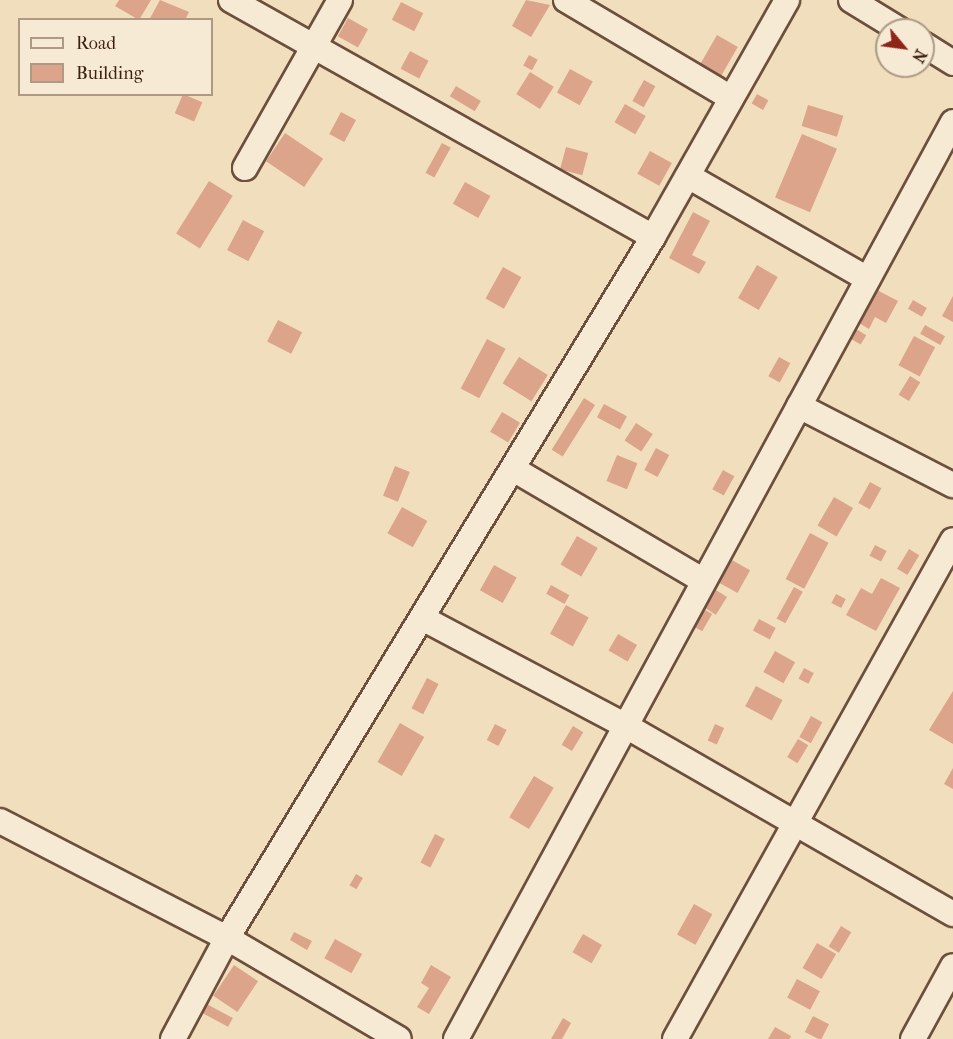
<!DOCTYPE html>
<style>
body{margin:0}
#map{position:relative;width:953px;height:1039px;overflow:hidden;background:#f1debd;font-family:"IM FELL French Canon",serif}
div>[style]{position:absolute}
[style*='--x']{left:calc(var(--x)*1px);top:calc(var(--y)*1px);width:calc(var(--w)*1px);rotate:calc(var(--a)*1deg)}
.building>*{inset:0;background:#dca48a;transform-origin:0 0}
.roads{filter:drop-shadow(2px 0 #6c4f3c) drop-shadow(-2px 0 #6c4f3c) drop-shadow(0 2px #6c4f3c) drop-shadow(0 -2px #6c4f3c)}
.minor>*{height:24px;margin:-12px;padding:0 12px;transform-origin:12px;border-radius:12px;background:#f6ead4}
span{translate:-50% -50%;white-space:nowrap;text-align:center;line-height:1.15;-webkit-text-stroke:4.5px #f6ead4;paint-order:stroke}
.legend{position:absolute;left:18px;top:18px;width:195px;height:78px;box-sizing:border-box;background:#f6ead4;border:2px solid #ad9986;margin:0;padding:8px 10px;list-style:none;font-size:18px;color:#3f1f11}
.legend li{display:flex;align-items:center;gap:12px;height:30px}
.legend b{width:30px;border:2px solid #ad9986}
.north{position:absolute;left:875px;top:18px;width:60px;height:60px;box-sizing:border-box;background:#f6ead4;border:2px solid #ad9986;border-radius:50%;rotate:119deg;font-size:16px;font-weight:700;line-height:24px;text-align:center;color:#3f1f11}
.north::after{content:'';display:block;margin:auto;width:21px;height:27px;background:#8f2418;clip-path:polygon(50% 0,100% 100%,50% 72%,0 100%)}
</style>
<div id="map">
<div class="building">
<div style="clip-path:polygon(119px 0,151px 0,139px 20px,115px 6px)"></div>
<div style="clip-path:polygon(160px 0,189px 12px,185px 20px,149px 20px)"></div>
<div style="clip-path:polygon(526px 0,550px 5px,531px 37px,512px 26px)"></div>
<div style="left:401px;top:2px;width:25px;height:20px;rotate:27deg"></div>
<div style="left:348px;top:18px;width:23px;height:21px;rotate:29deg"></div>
<div style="left:717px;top:35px;width:24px;height:34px;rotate:30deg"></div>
<div style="left:410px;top:51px;width:21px;height:20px;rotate:28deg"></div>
<div style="left:529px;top:55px;width:10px;height:12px;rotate:29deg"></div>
<div style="left:570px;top:69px;width:26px;height:27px;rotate:29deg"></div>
<div style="left:530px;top:72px;width:28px;height:26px;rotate:32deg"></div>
<div style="left:644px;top:80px;width:13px;height:24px;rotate:29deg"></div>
<div style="left:456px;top:86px;width:29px;height:12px;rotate:31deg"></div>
<div style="left:183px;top:94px;width:21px;height:21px;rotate:23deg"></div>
<div style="left:757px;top:94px;width:13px;height:11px;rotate:29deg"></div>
<div style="left:625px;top:104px;width:24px;height:21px;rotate:30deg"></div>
<div style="left:808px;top:105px;width:37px;height:22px;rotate:17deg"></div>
<div style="left:341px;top:112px;width:17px;height:25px;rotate:28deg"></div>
<div style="left:285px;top:133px;width:46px;height:34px;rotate:34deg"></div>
<div style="left:802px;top:134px;width:38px;height:69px;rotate:23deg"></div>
<div style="left:442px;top:143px;width:10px;height:34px;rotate:29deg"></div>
<div style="left:566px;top:147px;width:23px;height:23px;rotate:15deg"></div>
<div style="left:650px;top:151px;width:25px;height:26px;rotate:29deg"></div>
<div style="left:209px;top:181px;width:28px;height:62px;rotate:32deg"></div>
<div style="left:465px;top:182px;width:29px;height:25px;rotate:29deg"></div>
<div style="clip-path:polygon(693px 212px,710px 221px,692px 255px,706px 262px,699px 274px,669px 258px)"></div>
<div style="left:243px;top:220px;width:24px;height:34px;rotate:28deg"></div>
<div style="left:757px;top:265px;width:24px;height:38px;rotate:30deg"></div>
<div style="left:503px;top:267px;width:21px;height:36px;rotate:29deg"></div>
<div style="clip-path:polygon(877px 290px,898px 301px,886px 323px,875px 317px,869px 329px,859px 323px)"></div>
<div style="clip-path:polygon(953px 296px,953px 322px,942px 316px)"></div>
<div style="left:913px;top:300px;width:16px;height:10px;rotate:30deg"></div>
<div style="left:278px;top:320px;width:27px;height:24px;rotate:27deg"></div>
<div style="left:925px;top:325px;width:23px;height:10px;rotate:29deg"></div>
<div style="left:856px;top:329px;width:12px;height:11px;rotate:31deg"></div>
<div style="left:914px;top:336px;width:24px;height:33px;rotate:28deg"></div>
<div style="left:487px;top:339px;width:21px;height:56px;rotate:28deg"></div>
<div style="left:519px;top:357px;width:34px;height:31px;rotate:32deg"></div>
<div style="left:779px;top:357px;width:13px;height:22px;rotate:29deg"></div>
<div style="left:910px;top:376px;width:12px;height:22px;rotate:31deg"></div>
<div style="left:584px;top:398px;width:13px;height:61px;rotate:32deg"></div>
<div style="left:604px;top:404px;width:26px;height:15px;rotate:28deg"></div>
<div style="left:502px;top:412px;width:21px;height:23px;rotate:31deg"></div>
<div style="left:636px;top:423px;width:20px;height:21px;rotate:33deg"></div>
<div style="left:656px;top:448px;width:15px;height:25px;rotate:28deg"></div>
<div style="left:617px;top:455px;width:22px;height:28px;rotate:22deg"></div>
<div style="left:395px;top:466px;width:16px;height:32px;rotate:22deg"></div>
<div style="left:723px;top:470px;width:13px;height:22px;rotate:29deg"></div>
<div style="left:870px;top:482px;width:13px;height:24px;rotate:29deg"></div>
<div style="left:834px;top:497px;width:22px;height:33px;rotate:30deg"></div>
<div style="left:402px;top:507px;width:29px;height:30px;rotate:29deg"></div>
<div style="left:810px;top:533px;width:21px;height:52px;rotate:28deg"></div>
<div style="left:577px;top:536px;width:24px;height:33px;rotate:30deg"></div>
<div style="left:875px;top:545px;width:13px;height:12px;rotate:27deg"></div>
<div style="left:909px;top:549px;width:12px;height:23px;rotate:31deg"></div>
<div style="left:730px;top:559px;width:23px;height:26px;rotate:29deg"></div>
<div style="left:494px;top:565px;width:26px;height:29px;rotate:29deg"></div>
<div style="clip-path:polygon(881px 578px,900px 588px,876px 631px,846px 615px,861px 588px,872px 594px)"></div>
<div style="left:551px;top:585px;width:21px;height:10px;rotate:29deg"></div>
<div style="left:794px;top:587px;width:10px;height:36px;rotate:29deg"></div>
<div style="left:716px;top:590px;width:13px;height:21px;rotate:32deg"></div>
<div style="left:836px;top:594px;width:11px;height:10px;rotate:27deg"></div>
<div style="left:566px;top:605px;width:26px;height:33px;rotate:29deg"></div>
<div style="left:700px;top:607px;width:14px;height:20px;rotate:30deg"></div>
<div style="left:759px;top:619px;width:19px;height:13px;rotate:28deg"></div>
<div style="left:618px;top:634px;width:22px;height:19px;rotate:30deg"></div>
<div style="left:775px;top:651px;width:23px;height:24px;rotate:29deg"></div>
<div style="left:804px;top:668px;width:11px;height:12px;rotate:27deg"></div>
<div style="left:427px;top:678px;width:13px;height:34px;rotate:27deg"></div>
<div style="left:756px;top:686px;width:30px;height:23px;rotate:28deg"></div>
<div style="clip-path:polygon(953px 691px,953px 744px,929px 730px)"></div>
<div style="left:811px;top:716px;width:13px;height:24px;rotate:29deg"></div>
<div style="left:400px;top:723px;width:28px;height:45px;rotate:30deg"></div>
<div style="left:495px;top:724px;width:13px;height:18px;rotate:27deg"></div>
<div style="left:715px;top:724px;width:10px;height:18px;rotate:24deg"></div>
<div style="left:573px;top:726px;width:12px;height:22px;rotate:31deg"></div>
<div style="left:798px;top:739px;width:12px;height:21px;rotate:31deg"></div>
<div style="clip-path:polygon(953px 768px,953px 789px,944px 784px)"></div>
<div style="left:534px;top:776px;width:23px;height:48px;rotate:31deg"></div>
<div style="left:435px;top:834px;width:11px;height:32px;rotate:27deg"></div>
<div style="left:356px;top:874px;width:8px;height:13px;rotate:30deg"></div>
<div style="left:694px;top:904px;width:21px;height:35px;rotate:29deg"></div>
<div style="left:841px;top:926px;width:12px;height:24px;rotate:31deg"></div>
<div style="clip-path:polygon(294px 932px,312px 941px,307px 950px,290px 940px)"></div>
<div style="left:583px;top:934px;width:22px;height:21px;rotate:30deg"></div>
<div style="left:335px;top:939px;width:31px;height:22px;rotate:29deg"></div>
<div style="left:817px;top:943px;width:22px;height:29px;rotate:30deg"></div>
<div style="left:234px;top:965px;width:29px;height:37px;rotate:34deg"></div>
<div style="clip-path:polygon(431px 965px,451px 977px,429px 1014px,417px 1007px,429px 988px,421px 983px)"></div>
<div style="left:797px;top:979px;width:26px;height:21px;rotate:28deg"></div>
<div style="left:201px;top:1001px;width:36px;height:10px;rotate:28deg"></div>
<div style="left:813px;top:1016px;width:18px;height:18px;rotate:27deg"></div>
<div style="clip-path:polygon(563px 1018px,571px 1023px,562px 1039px,551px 1039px)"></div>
<div style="clip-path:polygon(775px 1027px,791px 1036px,790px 1039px,768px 1039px)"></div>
</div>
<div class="roads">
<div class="minor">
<div style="--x:231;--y:0;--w:484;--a:29.3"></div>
<div style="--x:566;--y:0;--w:192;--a:30.7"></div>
<div style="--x:851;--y:0;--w:57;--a:31.5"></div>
<div style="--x:923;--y:44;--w:36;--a:32"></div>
<div style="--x:245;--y:168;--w:193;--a:-60.5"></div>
<div style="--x:688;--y:176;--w:207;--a:29.8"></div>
<div style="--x:799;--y:406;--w:173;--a:27.2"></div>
<div style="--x:513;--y:469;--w:221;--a:30.4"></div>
<div style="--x:422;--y:618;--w:231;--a:27.9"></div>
<div style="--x:626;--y:726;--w:377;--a:29.9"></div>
<div style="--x:0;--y:821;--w:255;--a:27.3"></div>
<div style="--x:227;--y:938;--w:199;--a:30.4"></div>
<div style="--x:173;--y:1039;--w:115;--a:-61.9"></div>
<div style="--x:227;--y:938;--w:820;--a:-58.71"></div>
<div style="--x:653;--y:237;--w:272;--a:-60.5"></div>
<div style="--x:456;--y:1039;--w:1043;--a:-61.54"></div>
<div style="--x:675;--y:1039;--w:571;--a:-60.88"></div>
<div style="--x:913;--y:1039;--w:83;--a:-61.3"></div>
</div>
</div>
<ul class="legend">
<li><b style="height:8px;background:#f6ead4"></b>Road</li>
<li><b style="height:16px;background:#dca48a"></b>Building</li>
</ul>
<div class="north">N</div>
</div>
